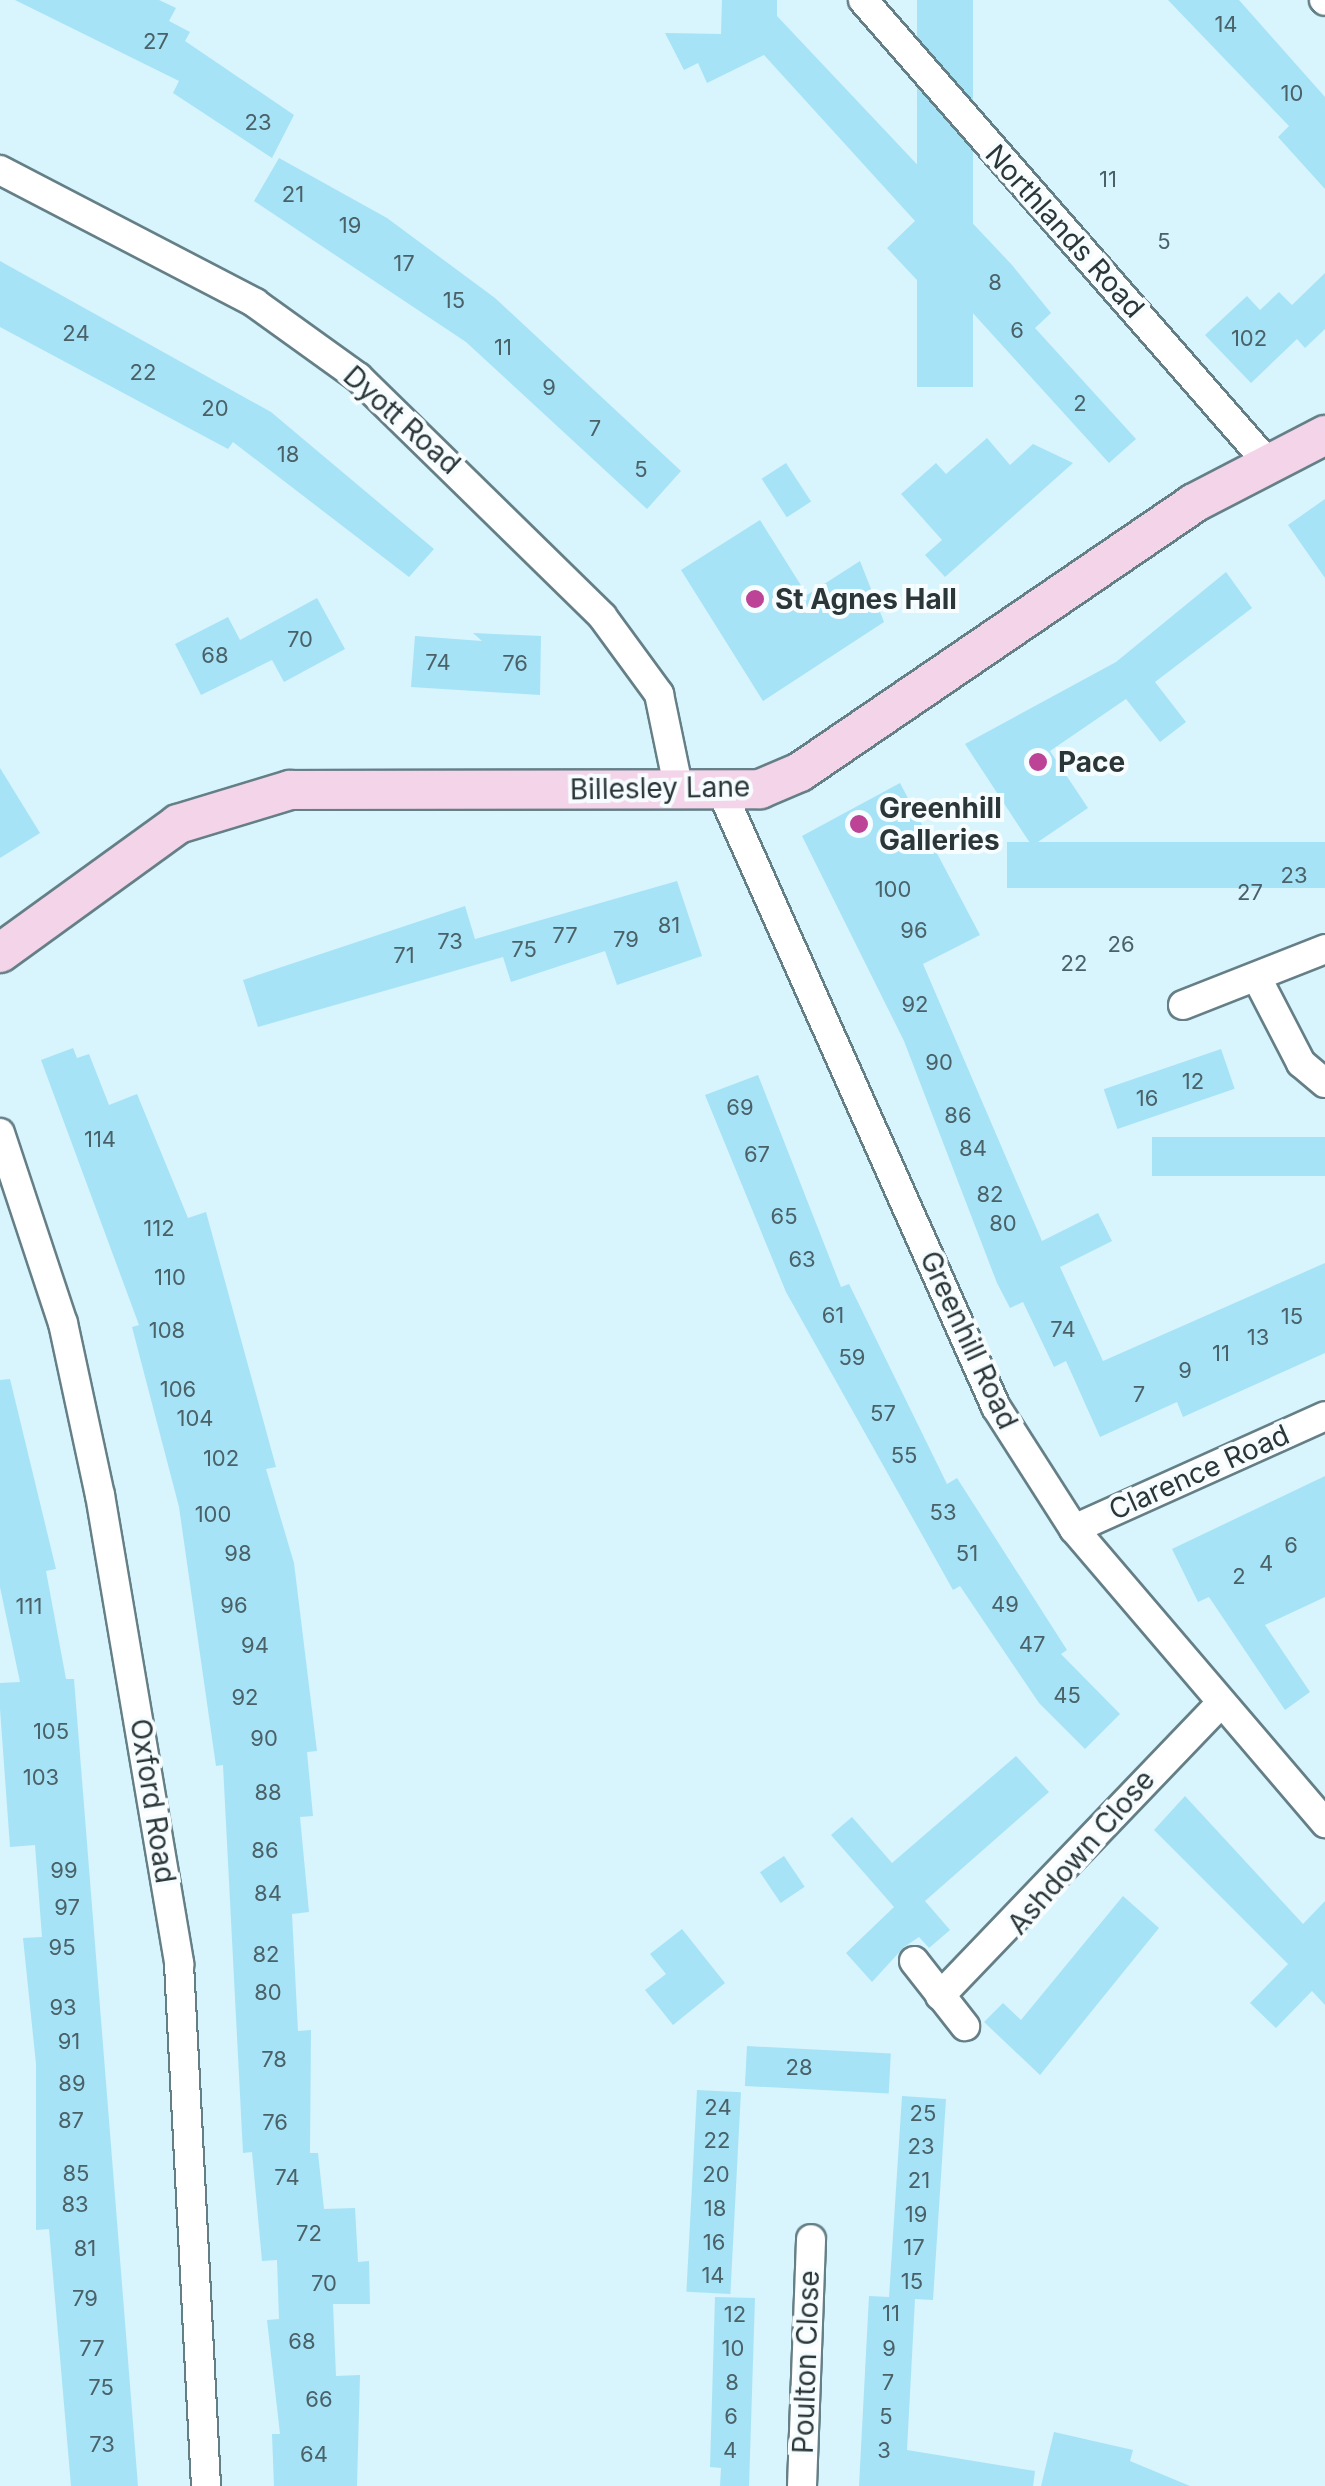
<!DOCTYPE html>
<style>
body{margin:0}
#map{position:relative;width:1325px;height:2486px;overflow:hidden;background:#d8f4fd;font-family:Inter,sans-serif}
div>[style]{position:absolute}
[style*='--x']{left:calc(var(--x)*1px);top:calc(var(--y)*1px);width:calc(var(--w)*1px);rotate:calc(var(--a)*1deg)}
.building>*{inset:0;background:#a7e3f6;transform-origin:0 0}
.roads{filter:drop-shadow(2px 0 #657f87) drop-shadow(-2px 0 #657f87) drop-shadow(0 2px #657f87) drop-shadow(0 -2px #657f87)}
.street>*{height:28px;margin:-14px;padding:0 14px;transform-origin:14px;border-radius:14px;background:#fff}
.secondary>*{height:38px;margin:-19px;padding:0 19px;transform-origin:19px;border-radius:19px;background:#f4d4e9}
.dots>*{width:28px;height:28px;translate:-50% -50%;box-sizing:border-box;border:5px solid #f7fdff;border-radius:50%}
span{translate:-50% -50%;white-space:nowrap;text-align:center;line-height:1.15;-webkit-text-stroke:8px #f7fdff;paint-order:stroke}
.number-label{font-size:22px;color:#4a6168}
.number-label span{-webkit-text-stroke-width:0}
.street-label{font-size:28px;color:#2b3639}
.poi-label{font-size:28px;color:#2b3639;font-weight:700}
.left{translate:0 -50%;text-align:left}
</style>
<div id="map">
<div class="building">
<div style="clip-path:polygon(15px 0,159px 0,176px 8px,169px 21px,190px 32px,185px 41px,294px 115px,272px 158px,173px 93px,179px 81px)"></div>
<div style="clip-path:polygon(722px 0,777px 0,777px 16px,1012px 265px,1051px 313px,1035px 328px,1136px 439px,1109px 463px,971px 311px,958px 324px,887px 248px,915px 221px,764px 55px,707px 83px,698px 63px,684px 70px,665px 33px,721px 34px)"></div>
<div style="left:917px;top:0;width:56px;height:387px"></div>
<div style="clip-path:polygon(1168px 0,1239px 0,1325px 97px,1325px 189px,1278px 137px,1289px 126px)"></div>
<div style="clip-path:polygon(279px 158px,387px 218px,495px 298px,681px 471px,647px 509px,466px 342px,254px 201px)"></div>
<div style="clip-path:polygon(0 261px,271px 412px,434px 549px,409px 577px,233px 442px,228px 449px,0 327px)"></div>
<div style="clip-path:polygon(1325px 273px,1325px 329px,1305px 348px,1297px 339px,1251px 383px,1205px 335px,1247px 296px,1260px 310px,1279px 292px,1292px 305px)"></div>
<div style="clip-path:polygon(987px 438px,1010px 465px,1033px 444px,1073px 463px,945px 577px,925px 555px,942px 540px,901px 494px,936px 463px,946px 474px)"></div>
<div style="left:786px;top:463px;width:46px;height:29px;rotate:57deg"></div>
<div style="clip-path:polygon(1325px 499px,1325px 578px,1288px 525px)"></div>
<div style="clip-path:polygon(760px 520px,807px 595px,860px 561px,884px 622px,763px 701px,681px 570px)"></div>
<div style="clip-path:polygon(1226px 572px,1252px 608px,1155px 682px,1186px 722px,1160px 742px,1126px 699px,1050px 751px,1088px 808px,1032px 846px,965px 744px,1116px 662px)"></div>
<div style="clip-path:polygon(317px 598px,345px 649px,284px 682px,272px 660px,201px 695px,175px 644px,228px 617px,240px 640px)"></div>
<div style="clip-path:polygon(473px 633px,541px 636px,540px 695px,411px 687px,415px 636px,482px 641px)"></div>
<div style="clip-path:polygon(0 768px,40px 833px,0 858px)"></div>
<div style="clip-path:polygon(900px 783px,980px 935px,923px 964px,1042px 1241px,1098px 1213px,1112px 1241px,1060px 1267px,1103px 1361px,1325px 1263px,1325px 1353px,1183px 1417px,1177px 1402px,1100px 1437px,1066px 1361px,1054px 1367px,1023px 1302px,1010px 1308px,997px 1283px,904px 1041px,802px 836px)"></div>
<div style="left:1325px;top:842px;width:46px;height:318px;rotate:90deg"></div>
<div style="clip-path:polygon(677px 881px,702px 956px,617px 985px,605px 951px,511px 982px,503px 957px,258px 1027px,243px 980px,465px 906px,475px 939px)"></div>
<div style="clip-path:polygon(73px 1048px,77px 1058px,89px 1054px,109px 1105px,137px 1094px,188px 1218px,206px 1212px,276px 1467px,266px 1469px,294px 1563px,317px 1751px,307px 1752px,313px 1816px,300px 1817px,309px 1912px,292px 1914px,298px 2031px,311px 2030px,310px 2153px,318px 2153px,324px 2209px,355px 2208px,358px 2262px,369px 2261px,370px 2304px,333px 2304px,336px 2376px,360px 2375px,357px 2486px,274px 2486px,272px 2434px,280px 2434px,267px 2320px,279px 2319px,277px 2260px,262px 2261px,252px 2152px,243px 2153px,223px 1765px,216px 1766px,179px 1507px,132px 1327px,139px 1325px,41px 1060px)"></div>
<div style="left:1221px;top:1049px;width:42px;height:124px;rotate:71deg"></div>
<div style="clip-path:polygon(758px 1075px,841px 1287px,849px 1284px,947px 1484px,957px 1478px,1067px 1650px,1061px 1654px,1120px 1714px,1085px 1749px,1039px 1703px,960px 1586px,953px 1590px,786px 1292px,705px 1095px)"></div>
<div style="left:1325px;top:1137px;width:39px;height:173px;rotate:90deg"></div>
<div style="clip-path:polygon(10px 1379px,56px 1569px,46px 1571px,66px 1679px,74px 1679px,138px 2486px,71px 2486px,49px 2229px,36px 2230px,36px 2064px,23px 1938px,42px 1937px,35px 1845px,10px 1847px,0 1709px,0 1683px,20px 1682px,0 1587px,0 1380px)"></div>
<div style="clip-path:polygon(1325px 1476px,1325px 1597px,1265px 1625px,1310px 1692px,1285px 1710px,1209px 1597px,1198px 1602px,1172px 1549px)"></div>
<div style="clip-path:polygon(1016px 1756px,1049px 1792px,925px 1901px,950px 1930px,929px 1948px,919px 1937px,904px 1947px,872px 1982px,846px 1953px,894px 1907px,831px 1835px,852px 1817px,892px 1863px)"></div>
<div style="clip-path:polygon(1185px 1796px,1303px 1924px,1325px 1901px,1325px 2005px,1312px 1991px,1276px 2028px,1250px 2003px,1288px 1964px,1154px 1830px)"></div>
<div style="left:784px;top:1856px;width:37px;height:29px;rotate:56deg"></div>
<div style="clip-path:polygon(1123px 1896px,1159px 1928px,1040px 2075px,984px 2022px,1003px 2003px,1021px 2020px)"></div>
<div style="clip-path:polygon(682px 1929px,725px 1983px,673px 2025px,645px 1990px,666px 1974px,650px 1954px)"></div>
<div style="left:747px;top:2046px;width:144px;height:40px;rotate:3deg"></div>
<div style="left:697px;top:2090px;width:44px;height:202px;rotate:3deg"></div>
<div style="clip-path:polygon(902px 2096px,946px 2099px,933px 2300px,915px 2299px,907px 2450px,1035px 2471px,1033px 2486px,859px 2486px,869px 2296px,889px 2297px)"></div>
<div style="clip-path:polygon(715px 2297px,755px 2298px,749px 2486px,720px 2486px,721px 2468px,710px 2467px)"></div>
<div style="clip-path:polygon(1054px 2432px,1133px 2450px,1130px 2461px,1190px 2486px,1041px 2486px)"></div>
</div>
<div class="roads">
<div class="street">
<div style="--x:863;--y:0;--w:614;--a:48.83"></div>
<div style="--x:1324;--y:0;--w:1;--a:45"></div>
<div style="--x:0;--y:170;--w:288;--a:27.5"></div>
<div style="--x:255;--y:303;--w:127;--a:35.7"></div>
<div style="--x:358;--y:377;--w:342;--a:44.4"></div>
<div style="--x:602;--y:616;--w:97;--a:53.8"></div>
<div style="--x:659;--y:694;--w:99;--a:78.3"></div>
<div style="--x:721;--y:790;--w:676;--a:65.98"></div>
<div style="--x:996;--y:1407;--w:145;--a:57.4"></div>
<div style="--x:1074;--y:1529;--w:387;--a:49.5"></div>
<div style="--x:1257;--y:978;--w:96;--a:62.6"></div>
<div style="--x:1301;--y:1063;--w:31;--a:40"></div>
<div style="--x:1183;--y:1005;--w:153;--a:-21.5"></div>
<div style="--x:0;--y:1133;--w:200;--a:71.7"></div>
<div style="--x:63;--y:1323;--w:176;--a:77.9"></div>
<div style="--x:100;--y:1495;--w:476;--a:80.4"></div>
<div style="--x:179;--y:1964;--w:523;--a:87.04"></div>
<div style="--x:1074;--y:1529;--w:275;--a:-24.2"></div>
<div style="--x:914;--y:1961;--w:83;--a:51.9"></div>
<div style="--x:940;--y:1996;--w:403;--a:-46.2"></div>
<div style="--x:802;--y:2486;--w:247;--a:-87.9"></div>
</div>
<div class="secondary">
<div style="--x:0;--y:953;--w:220;--a:-35.9"></div>
<div style="--x:178;--y:824;--w:117;--a:-16.9"></div>
<div style="--x:290;--y:790;--w:470;--a:-0.1"></div>
<div style="--x:760;--y:789;--w:43;--a:-23"></div>
<div style="--x:800;--y:772;--w:477;--a:-34.3"></div>
<div style="--x:1194;--y:503;--w:148;--a:-27.4"></div>
</div>
</div>
<div class="dots">
<div style="left:755px;top:599px;background:#bc4396"></div>
<div style="left:1038px;top:762px;background:#bc4396"></div>
<div style="left:859px;top:824px;background:#bc4396"></div>
</div>
<div class="number-label">
<span style="left:1226px;top:25px">14</span>
<span style="left:156px;top:42px">27</span>
<span style="left:1292px;top:94px">10</span>
<span style="left:258px;top:123px">23</span>
<span style="left:1108px;top:180px">11</span>
<span style="left:293px;top:195px">21</span>
<span style="left:350px;top:226px">19</span>
<span style="left:1164px;top:242px">5</span>
<span style="left:404px;top:264px">17</span>
<span style="left:995px;top:283px">8</span>
<span style="left:454px;top:301px">15</span>
<span style="left:1017px;top:331px">6</span>
<span style="left:76px;top:334px">24</span>
<span style="left:1249px;top:339px">102</span>
<span style="left:503px;top:348px">11</span>
<span style="left:143px;top:373px">22</span>
<span style="left:549px;top:388px">9</span>
<span style="left:1080px;top:404px">2</span>
<span style="left:215px;top:409px">20</span>
<span style="left:595px;top:429px">7</span>
<span style="left:288px;top:455px">18</span>
<span style="left:641px;top:470px">5</span>
<span style="left:300px;top:640px">70</span>
<span style="left:215px;top:656px">68</span>
<span style="left:438px;top:663px">74</span>
<span style="left:515px;top:664px">76</span>
<span style="left:1294px;top:876px">23</span>
<span style="left:893px;top:890px">100</span>
<span style="left:1250px;top:893px">27</span>
<span style="left:669px;top:926px">81</span>
<span style="left:914px;top:931px">96</span>
<span style="left:565px;top:936px">77</span>
<span style="left:626px;top:940px">79</span>
<span style="left:450px;top:942px">73</span>
<span style="left:1121px;top:945px">26</span>
<span style="left:524px;top:950px">75</span>
<span style="left:404px;top:956px">71</span>
<span style="left:1074px;top:964px">22</span>
<span style="left:915px;top:1005px">92</span>
<span style="left:939px;top:1063px">90</span>
<span style="left:1193px;top:1082px">12</span>
<span style="left:1147px;top:1099px">16</span>
<span style="left:740px;top:1108px">69</span>
<span style="left:958px;top:1116px">86</span>
<span style="left:100px;top:1140px">114</span>
<span style="left:973px;top:1149px">84</span>
<span style="left:757px;top:1155px">67</span>
<span style="left:990px;top:1195px">82</span>
<span style="left:784px;top:1217px">65</span>
<span style="left:1003px;top:1224px">80</span>
<span style="left:159px;top:1229px">112</span>
<span style="left:802px;top:1260px">63</span>
<span style="left:170px;top:1278px">110</span>
<span style="left:833px;top:1316px">61</span>
<span style="left:1292px;top:1317px">15</span>
<span style="left:1063px;top:1330px">74</span>
<span style="left:167px;top:1331px">108</span>
<span style="left:1258px;top:1338px">13</span>
<span style="left:1221px;top:1354px">11</span>
<span style="left:852px;top:1358px">59</span>
<span style="left:1185px;top:1371px">9</span>
<span style="left:178px;top:1390px">106</span>
<span style="left:1139px;top:1395px">7</span>
<span style="left:883px;top:1414px">57</span>
<span style="left:195px;top:1419px">104</span>
<span style="left:904px;top:1456px">55</span>
<span style="left:221px;top:1459px">102</span>
<span style="left:943px;top:1513px">53</span>
<span style="left:213px;top:1515px">100</span>
<span style="left:1291px;top:1546px">6</span>
<span style="left:238px;top:1554px">98</span>
<span style="left:967px;top:1554px">51</span>
<span style="left:1266px;top:1564px">4</span>
<span style="left:1239px;top:1577px">2</span>
<span style="left:1005px;top:1605px">49</span>
<span style="left:234px;top:1606px">96</span>
<span style="left:29px;top:1607px">111</span>
<span style="left:1032px;top:1645px">47</span>
<span style="left:255px;top:1646px">94</span>
<span style="left:1067px;top:1696px">45</span>
<span style="left:245px;top:1698px">92</span>
<span style="left:51px;top:1732px">105</span>
<span style="left:264px;top:1739px">90</span>
<span style="left:41px;top:1778px">103</span>
<span style="left:268px;top:1793px">88</span>
<span style="left:265px;top:1851px">86</span>
<span style="left:64px;top:1871px">99</span>
<span style="left:268px;top:1894px">84</span>
<span style="left:67px;top:1908px">97</span>
<span style="left:62px;top:1948px">95</span>
<span style="left:266px;top:1955px">82</span>
<span style="left:268px;top:1993px">80</span>
<span style="left:63px;top:2008px">93</span>
<span style="left:69px;top:2042px">91</span>
<span style="left:274px;top:2060px">78</span>
<span style="left:799px;top:2068px">28</span>
<span style="left:72px;top:2084px">89</span>
<span style="left:718px;top:2108px">24</span>
<span style="left:923px;top:2114px">25</span>
<span style="left:71px;top:2121px">87</span>
<span style="left:275px;top:2123px">76</span>
<span style="left:717px;top:2141px">22</span>
<span style="left:921px;top:2147px">23</span>
<span style="left:76px;top:2174px">85</span>
<span style="left:716px;top:2175px">20</span>
<span style="left:287px;top:2178px">74</span>
<span style="left:919px;top:2181px">21</span>
<span style="left:75px;top:2205px">83</span>
<span style="left:715px;top:2209px">18</span>
<span style="left:916px;top:2215px">19</span>
<span style="left:309px;top:2234px">72</span>
<span style="left:714px;top:2243px">16</span>
<span style="left:914px;top:2248px">17</span>
<span style="left:85px;top:2249px">81</span>
<span style="left:713px;top:2276px">14</span>
<span style="left:912px;top:2282px">15</span>
<span style="left:324px;top:2284px">70</span>
<span style="left:85px;top:2299px">79</span>
<span style="left:891px;top:2314px">11</span>
<span style="left:735px;top:2315px">12</span>
<span style="left:302px;top:2342px">68</span>
<span style="left:92px;top:2349px">77</span>
<span style="left:733px;top:2349px">10</span>
<span style="left:889px;top:2349px">9</span>
<span style="left:732px;top:2383px">8</span>
<span style="left:888px;top:2383px">7</span>
<span style="left:101px;top:2388px">75</span>
<span style="left:319px;top:2400px">66</span>
<span style="left:731px;top:2417px">6</span>
<span style="left:886px;top:2417px">5</span>
<span style="left:102px;top:2445px">73</span>
<span style="left:730px;top:2451px">4</span>
<span style="left:884px;top:2451px">3</span>
<span style="left:314px;top:2455px">64</span>
</div>
<div class="street-label">
<span style="left:1065px;top:231px;rotate:48deg">Northlands Road</span>
<span style="left:402px;top:420px;rotate:42deg">Dyott Road</span>
<span style="left:660px;top:788px;rotate:-1deg">Billesley Lane</span>
<span style="left:969px;top:1340px;rotate:65deg">Greenhill Road</span>
<span style="left:1199px;top:1472px;rotate:-24deg">Clarence Road</span>
<span style="left:153px;top:1801px;rotate:81deg">Oxford Road</span>
<span style="left:1081px;top:1852px;rotate:-49deg">Ashdown Close</span>
<span style="left:806px;top:2362px;rotate:-88deg">Poulton Close</span>
</div>
<div class="poi-label">
<span class="left" style="left:775px;top:599px">St Agnes Hall</span>
<span class="left" style="left:1058px;top:762px">Pace</span>
<span class="left" style="left:879px;top:824px">Greenhill<br>Galleries</span>
</div>
</div>
